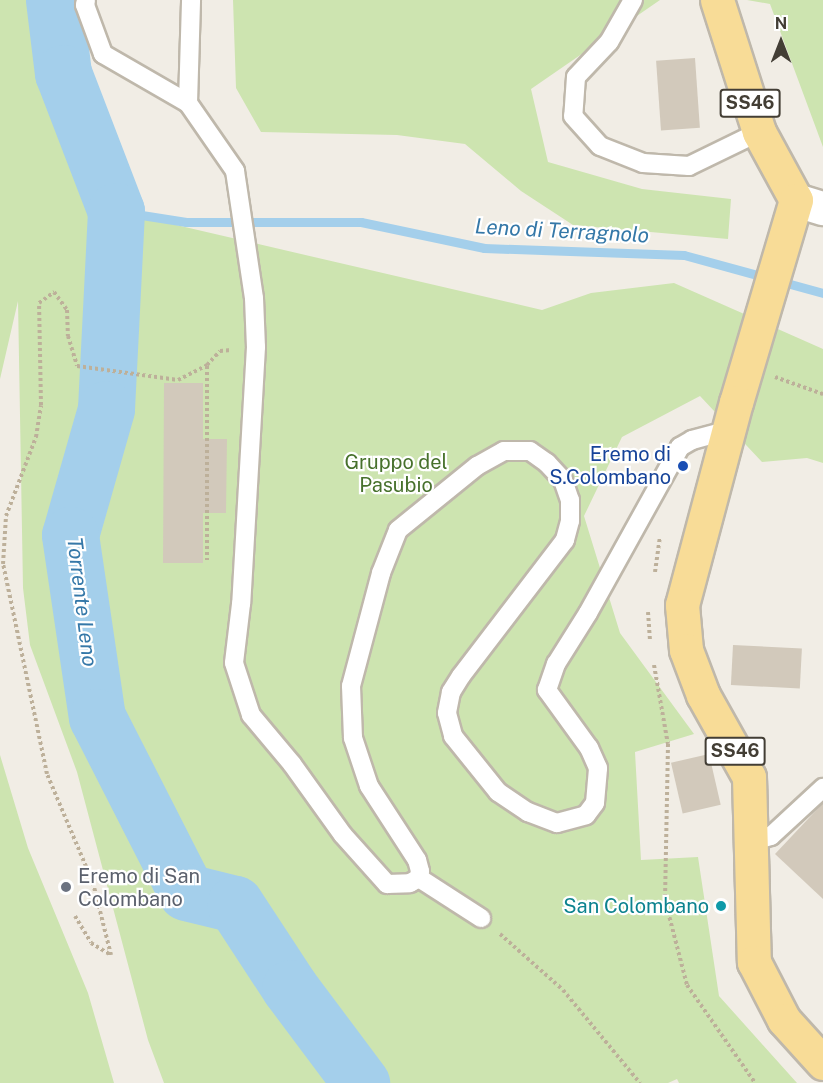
<!DOCTYPE html>
<style>
body{margin:0}
#map{position:relative;width:823px;height:1083px;overflow:hidden;background:#f1ede5;font-family:"Public Sans",sans-serif}
div>[style]{position:absolute}
[style*='--x']{left:calc(var(--x)*1px);top:calc(var(--y)*1px);width:calc(var(--w)*1px);rotate:calc(var(--a)*1deg)}
.green>*{inset:0;background:#cde4b0}
.water>*{inset:0;background:#a4cfeb}
.stream>*{height:9px;margin:-4.5px;padding:0 4.5px;transform-origin:4.5px;border-radius:4.5px;background:#a4cfeb}
.river>*{height:57px;margin:-28.5px;padding:0 28.5px;transform-origin:28.5px;border-radius:28.5px;background:#a4cfeb}
.building>*{inset:0;background:#d2c9bb;transform-origin:0 0}
.path>*{height:4px;margin-top:-2px;transform-origin:0;background:repeating-linear-gradient(90deg,#bdb09a 0 3px,transparent 0 6px)}
.roads{filter:drop-shadow(2px 0 #bfb8ab) drop-shadow(-2px 0 #bfb8ab) drop-shadow(0 2px #bfb8ab) drop-shadow(0 -2px #bfb8ab)}
.service>*{height:18px;margin:-9px;padding:0 9px;transform-origin:9px;border-radius:9px;background:#fff}
.minor>*{height:33px;margin:-16.5px;padding:0 16.5px;transform-origin:16.5px;border-radius:16.5px;background:#fff}
.primary>*{height:33px;margin:-16.5px;padding:0 16.5px;transform-origin:16.5px;border-radius:16.5px;background:#f8dc97}
.dots>*{width:16px;height:16px;translate:-50% -50%;box-sizing:border-box;border:3px solid #fff;border-radius:50%}
span{translate:-50% -50%;white-space:nowrap;text-align:center;line-height:1.15;-webkit-text-stroke:4.5px #fff;paint-order:stroke}
.shield-label span{padding:2px 4px;background:#fff;border:2px solid;border-radius:4px;-webkit-text-stroke-width:0}
.shield-label{font-size:18px;color:#433e35;font-weight:700}
.transit-label{font-size:20px;color:#164399}
.right{translate:-100% -50%;text-align:right}
.park-label{font-size:20px;color:#47712c}
.worship-label{font-size:20px;color:#5b616d}
.left{translate:0 -50%;text-align:left}
.culture-label{font-size:20px;color:#0d838f}
.water-label{font-size:21px;color:#3578a8;font-style:italic}
.north{position:absolute;left:751px;top:12px;width:60px;height:60px;-webkit-text-stroke:4px #fff;paint-order:stroke;rotate:0deg;font-size:16px;font-weight:700;line-height:24px;text-align:center;color:#433e35}
.north::after{content:'';display:block;margin:auto;width:21px;height:27px;background:#433e35;clip-path:polygon(50% 0,100% 100%,50% 72%,0 100%)}
</style>
<div id="map">
<div class="green">
<div style="clip-path:polygon(0 0,59px 0,116px 211px,542px 310px,591px 293px,674px 283px,823px 349px,823px 463px,807px 458px,762px 462px,700px 396px,622px 437px,584px 516px,620px 633px,694px 734px,635px 752px,641px 860px,698px 857px,719px 996px,797px 1083px,679px 1083px,677px 1079px,668px 1083px,164px 1083px,148px 1040px,77px 772px,30px 645px,23px 588px,18px 301px,0 379px)"></div>
<div style="clip-path:polygon(233px 0,660px 0,531px 89px,548px 162px,642px 189px,731px 199px,728px 239px,573px 225px,521px 191px,465px 144px,397px 135px,261px 132px,236px 88px)"></div>
<div style="clip-path:polygon(747px 0,823px 0,823px 147px,770px 4px)"></div>
<div style="clip-path:polygon(0 755px,28px 848px,88px 993px,114px 1083px,0 1083px)"></div>
</div>
<div class="water">
<div style="clip-path:polygon(48px 0,65px 0,74px 59px,110px 144px,64px 154px,51px 57px)"></div>
</div>
<div class="stream">
<div style="--x:116;--y:211;--w:71;--a:8.9"></div>
<div style="--x:186;--y:222;--w:175;--a:0"></div>
<div style="--x:361;--y:222;--w:126;--a:11.9"></div>
<div style="--x:484;--y:248;--w:200;--a:2"></div>
<div style="--x:684;--y:255;--w:144;--a:15.3"></div>
</div>
<div class="river">
<div style="--x:54;--y:0;--w:74;--a:83"></div>
<div style="--x:63;--y:73;--w:148;--a:69"></div>
<div style="--x:116;--y:211;--w:198;--a:92.9"></div>
<div style="--x:106;--y:409;--w:131;--a:105.9"></div>
<div style="--x:70;--y:535;--w:184;--a:81.6"></div>
<div style="--x:97;--y:717;--w:196;--a:63"></div>
<div style="--x:186;--y:892;--w:50;--a:13.8"></div>
<div style="--x:235;--y:904;--w:100;--a:56.8"></div>
<div style="--x:290;--y:988;--w:119;--a:53.2"></div>
</div>
<div class="building">
<div style="left:695px;top:58px;width:70px;height:39px;rotate:86deg"></div>
<div style="clip-path:polygon(164px 383px,203px 383px,203px 439px,227px 439px,226px 513px,203px 513px,203px 563px,163px 563px)"></div>
<div style="left:733px;top:645px;width:69px;height:40px;rotate:3deg"></div>
<div style="left:709px;top:754px;width:52px;height:39px;rotate:77deg"></div>
<div style="clip-path:polygon(823px 803px,823px 899px,775px 854px)"></div>
</div>
<div class="path">
<div style="--x:207;--y:366;--w:194;--a:90"></div>
<div style="--x:775;--y:377;--w:51;--a:19.5"></div>
<div style="--x:655;--y:572;--w:34;--a:-82"></div>
<div style="--x:648;--y:612;--w:28;--a:86"></div>
<div style="--x:654;--y:665;--w:80;--a:80"></div>
<div style="--x:668;--y:744;--w:156;--a:91.1"></div>
<div style="--x:665;--y:900;--w:88;--a:75.5"></div>
<div style="--x:687;--y:985;--w:119;--a:55.2"></div>
<div style="--x:75;--y:916;--w:31;--a:59"></div>
<div style="--x:91;--y:943;--w:23;--a:31"></div>
<div style="--x:111;--y:955;--w:74;--a:-104"></div>
<div style="--x:93;--y:883;--w:118;--a:-112.9"></div>
<div style="--x:47;--y:774;--w:215;--a:-101.8"></div>
<div style="--x:3;--y:564;--w:48;--a:-86.4"></div>
<div style="--x:6;--y:516;--w:85;--a:-69.2"></div>
<div style="--x:36;--y:437;--w:32;--a:-81"></div>
<div style="--x:41;--y:405;--w:102;--a:-91.1"></div>
<div style="--x:39;--y:303;--w:19;--a:-36"></div>
<div style="--x:54;--y:292;--w:22;--a:54"></div>
<div style="--x:67;--y:310;--w:26;--a:88"></div>
<div style="--x:68;--y:336;--w:31;--a:73"></div>
<div style="--x:77;--y:366;--w:102;--a:7.9"></div>
<div style="--x:178;--y:380;--w:33;--a:-27"></div>
<div style="--x:207;--y:365;--w:19;--a:-47"></div>
<div style="--x:220;--y:351;--w:11;--a:-5"></div>
<div style="--x:500;--y:934;--w:84;--a:41.6"></div>
<div style="--x:563;--y:990;--w:121;--a:50.4"></div>
</div>
<div class="roads">
<div class="service">
<div style="--x:86;--y:0;--w:5;--a:101"></div>
<div style="--x:85;--y:5;--w:52;--a:69.8"></div>
<div style="--x:103;--y:54;--w:98;--a:30"></div>
<div style="--x:188;--y:103;--w:83;--a:55.3"></div>
<div style="--x:235;--y:171;--w:128;--a:81.5"></div>
<div style="--x:254;--y:298;--w:49;--a:87.7"></div>
<div style="--x:256;--y:347;--w:257;--a:93.3"></div>
<div style="--x:241;--y:604;--w:59;--a:96.8"></div>
<div style="--x:234;--y:663;--w:55;--a:71.9"></div>
<div style="--x:251;--y:715;--w:64;--a:50.1"></div>
<div style="--x:292;--y:764;--w:87;--a:54.3"></div>
<div style="--x:343;--y:835;--w:66;--a:48.1"></div>
<div style="--x:387;--y:884;--w:23;--a:-2"></div>
<div style="--x:410;--y:883;--w:10;--a:-29"></div>
<div style="--x:419;--y:878;--w:7;--a:-82"></div>
<div style="--x:420;--y:871;--w:11;--a:-105"></div>
<div style="--x:417;--y:860;--w:88;--a:-123"></div>
<div style="--x:369;--y:786;--w:51;--a:-108.4"></div>
<div style="--x:353;--y:738;--w:52;--a:-92.2"></div>
<div style="--x:351;--y:686;--w:117;--a:-75.1"></div>
<div style="--x:381;--y:573;--w:46;--a:-68.4"></div>
<div style="--x:398;--y:530;--w:102;--a:-39"></div>
<div style="--x:477;--y:466;--w:31;--a:-29"></div>
<div style="--x:504;--y:451;--w:26;--a:0"></div>
<div style="--x:530;--y:451;--w:21;--a:35"></div>
<div style="--x:547;--y:463;--w:23;--a:47"></div>
<div style="--x:563;--y:480;--w:21;--a:71"></div>
<div style="--x:570;--y:500;--w:21;--a:90"></div>
<div style="--x:570;--y:521;--w:20;--a:105"></div>
<div style="--x:565;--y:540;--w:171;--a:127.4"></div>
<div style="--x:461;--y:676;--w:19;--a:122"></div>
<div style="--x:451;--y:692;--w:21;--a:101"></div>
<div style="--x:447;--y:713;--w:24;--a:75"></div>
<div style="--x:453;--y:736;--w:72;--a:51.2"></div>
<div style="--x:498;--y:792;--w:36;--a:34"></div>
<div style="--x:528;--y:812;--w:31;--a:21"></div>
<div style="--x:557;--y:823;--w:30;--a:-15"></div>
<div style="--x:586;--y:815;--w:15;--a:-53"></div>
<div style="--x:595;--y:803;--w:35;--a:-85"></div>
<div style="--x:598;--y:768;--w:22;--a:-114"></div>
<div style="--x:589;--y:748;--w:72;--a:-125.9"></div>
<div style="--x:547;--y:690;--w:28;--a:-71"></div>
<div style="--x:556;--y:664;--w:60;--a:-57.9"></div>
<div style="--x:588;--y:613;--w:190;--a:-61"></div>
<div style="--x:680;--y:447;--w:14;--a:-30"></div>
<div style="--x:692;--y:440;--w:38;--a:-15"></div>
<div style="--x:633;--y:0;--w:48;--a:119.7"></div>
<div style="--x:609;--y:42;--w:48;--a:133.3"></div>
<div style="--x:576;--y:77;--w:39;--a:94"></div>
<div style="--x:573;--y:116;--w:40;--a:48"></div>
<div style="--x:600;--y:146;--w:46;--a:21.6"></div>
<div style="--x:643;--y:163;--w:46;--a:3.7"></div>
<div style="--x:689;--y:166;--w:78;--a:-25.9"></div>
<div style="--x:188;--y:103;--w:103;--a:-88.3"></div>
<div style="--x:751;--y:842;--w:21;--a:-17"></div>
<div style="--x:771;--y:836;--w:71;--a:-42.7"></div>
<div style="--x:419;--y:878;--w:74;--a:32.8"></div>
</div>
<div class="minor">
<div style="--x:796;--y:200;--w:28;--a:17"></div>
</div>
<div class="primary">
<div style="--x:717;--y:0;--w:139;--a:72.3"></div>
<div style="--x:759;--y:132;--w:77;--a:61.4"></div>
<div style="--x:796;--y:200;--w:211;--a:106.5"></div>
<div style="--x:736;--y:402;--w:210;--a:104.9"></div>
<div style="--x:682;--y:605;--w:45;--a:84.9"></div>
<div style="--x:686;--y:650;--w:48;--a:69.3"></div>
<div style="--x:703;--y:695;--w:94;--a:60.7"></div>
<div style="--x:749;--y:777;--w:185;--a:88.5"></div>
<div style="--x:754;--y:962;--w:65;--a:62.7"></div>
<div style="--x:784;--y:1020;--w:58;--a:47.8"></div>
</div>
</div>
<div class="dots">
<div style="left:683px;top:466px;background:#1a4fb4"></div>
<div style="left:66px;top:887px;background:#6b7280"></div>
<div style="left:721px;top:906px;background:#0f9aa8"></div>
</div>
<div class="shield-label">
<span style="left:750px;top:103px">SS46</span>
<span style="left:735px;top:751px">SS46</span>
</div>
<div class="transit-label">
<span class="right" style="left:671px;top:466px">Eremo di<br>S.Colombano</span>
</div>
<div class="park-label">
<span style="left:396px;top:474px">Gruppo del<br>Pasubio</span>
</div>
<div class="worship-label">
<span class="left" style="left:78px;top:888px">Eremo di San<br>Colombano</span>
</div>
<div class="culture-label">
<span class="right" style="left:709px;top:906px">San Colombano</span>
</div>
<div class="water-label">
<span style="left:562px;top:231px;rotate:3deg">Leno di Terragnolo</span>
<span style="left:82px;top:602px;rotate:83deg">Torrente Leno</span>
</div>
<div class="north">N</div>
</div>
